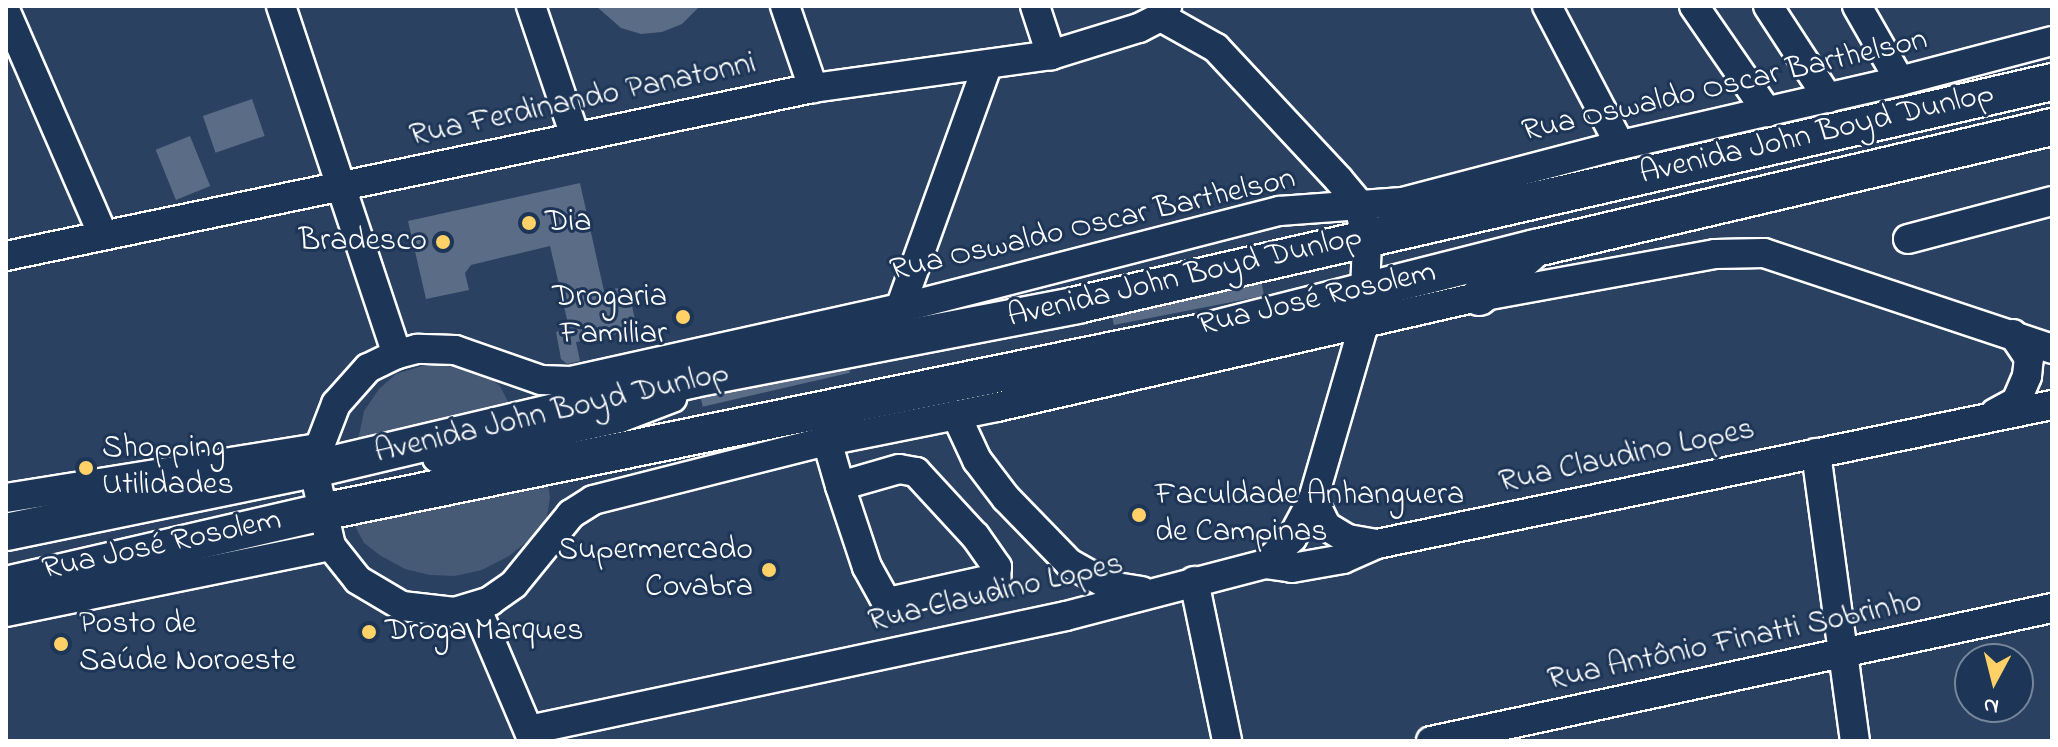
<!DOCTYPE html>
<meta charset="utf-8">
<style>
body{margin:0}
#map{position:relative;width:2058px;height:747px;overflow:hidden;background:#2a4161;font-family:"Indie Flower",sans-serif}
div>[style]{position:absolute}
[style*='--x']{left:calc(var(--x)*1px);top:calc(var(--y)*1px);width:calc(var(--w)*1px);rotate:calc(var(--a)*1deg)}
.green>*{inset:0;background:#465975}
.building>*{inset:0;background:#5b6c86;transform-origin:0 0}
.roads{filter:drop-shadow(2px 0 #fff) drop-shadow(-2px 0 #fff) drop-shadow(0 2px #fff) drop-shadow(0 -2px #fff)}
.minor>*{height:28px;margin:-14px;padding:0 14px;transform-origin:14px;border-radius:14px;background:#1d3557}
.major>*{height:36px;margin:-18px;padding:0 18px;transform-origin:18px;border-radius:18px;background:#1d3557}
.dots>*{width:22px;height:22px;translate:-50% -50%;box-sizing:border-box;border:4px solid #1d3557;border-radius:50%}
span{translate:-50% -50%;white-space:nowrap;text-align:center;line-height:1.15;-webkit-text-stroke:6px #1d3557;paint-order:stroke}
.street-label{font-size:32px;color:#fff}
.poi-label{font-size:32px;color:#fff}
.left{translate:0 -50%;text-align:left}
.right{translate:-100% -50%;text-align:right}
.frame{position:absolute;inset:0;border:8px solid #fff;pointer-events:none}
.north{position:absolute;left:1954px;top:643px;width:80px;height:80px;box-sizing:border-box;background:#1d3557;border:2px solid #77869a;border-radius:50%;rotate:187deg;font-size:22px;font-weight:700;line-height:32px;text-align:center;color:#fff}
.north::after{content:'';display:block;margin:auto;width:28px;height:36px;background:#ffd166;clip-path:polygon(50% 0,100% 100%,50% 72%,0 100%)}
</style>
<div id="map">
<div class="green">
<div style="clip-path:polygon(438px 361px,461px 363px,482px 371px,500px 386px,513px 412px,356px 450px,364px 411px,379px 389px,396px 374px)"></div>
<div style="clip-path:polygon(546px 469px,550px 497px,547px 517px,529px 540px,509px 556px,482px 570px,455px 576px,430px 575px,405px 569px,381px 556px,364px 543px,348px 513px)"></div>
</div>
<div class="building">
<div style="clip-path:polygon(596px 6px,700px 6px,682px 24px,662px 32px,641px 34px,621px 28px)"></div>
<div style="left:252px;top:99px;width:39px;height:52px;rotate:71deg"></div>
<div style="left:190px;top:136px;width:54px;height:37px;rotate:68deg"></div>
<div style="clip-path:polygon(580px 183px,604px 291px,628px 286px,637px 330px,576px 342px,580px 361px,567px 364px,561px 359px,556px 332px,569px 328px,550px 246px,471px 265px,465px 273px,469px 290px,426px 299px,408px 221px)"></div>
<div style="left:1261px;top:280px;width:16px;height:153px;rotate:79deg"></div>
<div style="left:847px;top:360px;width:13px;height:151px;rotate:77deg"></div>
</div>
<div class="roads">
<div class="minor">
<div style="--x:281;--y:6;--w:367;--a:71.6"></div>
<div style="--x:531;--y:6;--w:137;--a:71.3"></div>
<div style="--x:785;--y:6;--w:87;--a:71.1"></div>
<div style="--x:1035;--y:6;--w:52;--a:71.9"></div>
<div style="--x:1547;--y:6;--w:157;--a:62.3"></div>
<div style="--x:1694;--y:6;--w:129;--a:55.4"></div>
<div style="--x:1768;--y:6;--w:110;--a:56.9"></div>
<div style="--x:1857;--y:6;--w:86;--a:60.2"></div>
<div style="--x:6;--y:12;--w:243;--a:66.5"></div>
<div style="--x:1161;--y:17;--w:63;--a:29.4"></div>
<div style="--x:1216;--y:48;--w:180;--a:47"></div>
<div style="--x:1339;--y:180;--w:30;--a:50"></div>
<div style="--x:1358;--y:203;--w:36;--a:76"></div>
<div style="--x:1367;--y:238;--w:86;--a:92"></div>
<div style="--x:1364;--y:324;--w:182;--a:106.2"></div>
<div style="--x:1313;--y:499;--w:44;--a:118.3"></div>
<div style="--x:1292;--y:538;--w:37;--a:136"></div>
<div style="--x:2052;--y:41;--w:157;--a:165.3"></div>
<div style="--x:1900;--y:81;--w:287;--a:167.1"></div>
<div style="--x:1620;--y:145;--w:225;--a:165.3"></div>
<div style="--x:1402;--y:202;--w:123;--a:175.8"></div>
<div style="--x:1279;--y:211;--w:391;--a:165.6"></div>
<div style="--x:900;--y:308;--w:338;--a:167.5"></div>
<div style="--x:570;--y:381;--w:29;--a:-178"></div>
<div style="--x:541;--y:380;--w:91;--a:-160.8"></div>
<div style="--x:455;--y:350;--w:38;--a:-178"></div>
<div style="--x:417;--y:349;--w:21;--a:166"></div>
<div style="--x:397;--y:354;--w:32;--a:154"></div>
<div style="--x:368;--y:368;--w:48;--a:131.6"></div>
<div style="--x:336;--y:404;--w:47;--a:111.1"></div>
<div style="--x:319;--y:448;--w:36;--a:93"></div>
<div style="--x:317;--y:484;--w:64;--a:77.3"></div>
<div style="--x:331;--y:546;--w:43;--a:51.5"></div>
<div style="--x:358;--y:580;--w:51;--a:30.6"></div>
<div style="--x:402;--y:606;--w:53;--a:6.5"></div>
<div style="--x:455;--y:612;--w:37;--a:-17"></div>
<div style="--x:490;--y:601;--w:29;--a:-35"></div>
<div style="--x:514;--y:584;--w:90;--a:-50.8"></div>
<div style="--x:571;--y:514;--w:26;--a:-32"></div>
<div style="--x:593;--y:500;--w:241;--a:-14.2"></div>
<div style="--x:827;--y:441;--w:173;--a:-11.3"></div>
<div style="--x:997;--y:407;--w:494;--a:-12.9"></div>
<div style="--x:1479;--y:297;--w:240;--a:-10.3"></div>
<div style="--x:1715;--y:254;--w:49;--a:-1.2"></div>
<div style="--x:1764;--y:253;--w:304;--a:18.4"></div>
<div style="--x:1908;--y:239;--w:149;--a:-14.8"></div>
<div style="--x:6;--y:256;--w:824;--a:-11.76"></div>
<div style="--x:813;--y:88;--w:240;--a:-7.9"></div>
<div style="--x:1051;--y:55;--w:92;--a:-17.1"></div>
<div style="--x:1139;--y:28;--w:25;--a:-27"></div>
<div style="--x:1161;--y:17;--w:13;--a:-61"></div>
<div style="--x:900;--y:308;--w:257;--a:-70.2"></div>
<div style="--x:1995;--y:413;--w:24;--a:-28"></div>
<div style="--x:2016;--y:402;--w:28;--a:-67"></div>
<div style="--x:2027;--y:376;--w:18;--a:-84"></div>
<div style="--x:2029;--y:358;--w:29;--a:-124"></div>
<div style="--x:956;--y:415;--w:50;--a:65"></div>
<div style="--x:977;--y:460;--w:48;--a:52.7"></div>
<div style="--x:1006;--y:498;--w:91;--a:45.9"></div>
<div style="--x:1069;--y:563;--w:47;--a:29.3"></div>
<div style="--x:1110;--y:586;--w:32;--a:9"></div>
<div style="--x:827;--y:441;--w:47;--a:73.9"></div>
<div style="--x:840;--y:486;--w:85;--a:71.6"></div>
<div style="--x:867;--y:567;--w:37;--a:61"></div>
<div style="--x:885;--y:599;--w:8;--a:14"></div>
<div style="--x:893;--y:601;--w:106;--a:-12.6"></div>
<div style="--x:996;--y:578;--w:11;--a:-85"></div>
<div style="--x:997;--y:567;--w:38;--a:-125"></div>
<div style="--x:975;--y:536;--w:87;--a:-132.7"></div>
<div style="--x:916;--y:472;--w:17;--a:-170"></div>
<div style="--x:899;--y:469;--w:61;--a:163.9"></div>
<div style="--x:1816;--y:453;--w:291;--a:82.3"></div>
<div style="--x:437;--y:458;--w:187;--a:-12.3"></div>
<div style="--x:620;--y:418;--w:56;--a:-21"></div>
<div style="--x:6;--y:498;--w:317;--a:-9.1"></div>
<div style="--x:1313;--y:499;--w:30;--a:64"></div>
<div style="--x:1326;--y:526;--w:26;--a:31"></div>
<div style="--x:1348;--y:539;--w:29;--a:10"></div>
<div style="--x:1194;--y:581;--w:163;--a:78.3"></div>
<div style="--x:476;--y:607;--w:146;--a:67"></div>
<div style="--x:6;--y:612;--w:332;--a:-11.5"></div>
<div style="--x:529;--y:730;--w:549;--a:-11.99"></div>
<div style="--x:1066;--y:616;--w:206;--a:-14.6"></div>
<div style="--x:1265;--y:564;--w:27;--a:8"></div>
<div style="--x:1292;--y:568;--w:52;--a:-10"></div>
<div style="--x:1343;--y:559;--w:37;--a:-24"></div>
<div style="--x:1377;--y:544;--w:689;--a:-11.64"></div>
<div style="--x:1431;--y:741;--w:635;--a:-12.09"></div>
</div>
<div class="major">
<div style="--x:1479;--y:297;--w:66;--a:-40.7"></div>
<div style="--x:6;--y:532;--w:318;--a:-11.6"></div>
<div style="--x:318;--y:468;--w:386;--a:-13.3"></div>
<div style="--x:694;--y:379;--w:390;--a:-10.9"></div>
<div style="--x:1077;--y:305;--w:1000;--a:-12.88"></div>
<div style="--x:6;--y:585;--w:324;--a:-13"></div>
<div style="--x:322;--y:512;--w:899;--a:-11.55"></div>
<div style="--x:1203;--y:332;--w:343;--a:-14.2"></div>
<div style="--x:1536;--y:248;--w:530;--a:-13.2"></div>
</div>
</div>
<div class="dots">
<div style="left:529px;top:223px;background:#ffd166"></div>
<div style="left:443px;top:242px;background:#ffd166"></div>
<div style="left:683px;top:317px;background:#ffd166"></div>
<div style="left:86px;top:468px;background:#ffd166"></div>
<div style="left:1139px;top:515px;background:#ffd166"></div>
<div style="left:769px;top:570px;background:#ffd166"></div>
<div style="left:369px;top:632px;background:#ffd166"></div>
<div style="left:61px;top:644px;background:#ffd166"></div>
</div>
<div class="street-label">
<span style="left:1725px;top:87px;rotate:-13deg">Rua Oswaldo Oscar Barthelson</span>
<span style="left:583px;top:101px;rotate:-12deg">Rua Ferdinando Panatonni</span>
<span style="left:1817px;top:135px;rotate:-13deg">Avenida John Boyd Dunlop</span>
<span style="left:1093px;top:226px;rotate:-13deg">Rua Oswaldo Oscar Barthelson</span>
<span style="left:1185px;top:278px;rotate:-13deg">Avenida John Boyd Dunlop</span>
<span style="left:1317px;top:300px;rotate:-13deg">Rua José Rosolem</span>
<span style="left:552px;top:414px;rotate:-13deg">Avenida John Boyd Dunlop</span>
<span style="left:1627px;top:457px;rotate:-12deg">Rua Claudino Lopes</span>
<span style="left:162px;top:546px;rotate:-12deg">Rua José Rosolem</span>
<span style="left:996px;top:594px;rotate:-13deg">Rua Claudino Lopes</span>
<span style="left:1735px;top:642px;rotate:-12deg">Rua Antônio Finatti Sobrinho</span>
</div>
<div class="poi-label">
<span class="left" style="left:545px;top:223px">Dia</span>
<span class="right" style="left:427px;top:242px">Bradesco</span>
<span class="right" style="left:667px;top:317px">Drogaria<br>Familiar</span>
<span class="left" style="left:102px;top:468px">Shopping<br>Utilidades</span>
<span class="left" style="left:1155px;top:515px">Faculdade Anhanguera<br>de Campinas</span>
<span class="right" style="left:753px;top:570px">Supermercado<br>Covabra</span>
<span class="left" style="left:79px;top:644px">Posto de<br>Saúde Noroeste</span>
<span class="left" style="left:385px;top:632px">Droga Marques</span>
</div>
<div class="frame"></div>
<div class="north">N</div>
</div>
